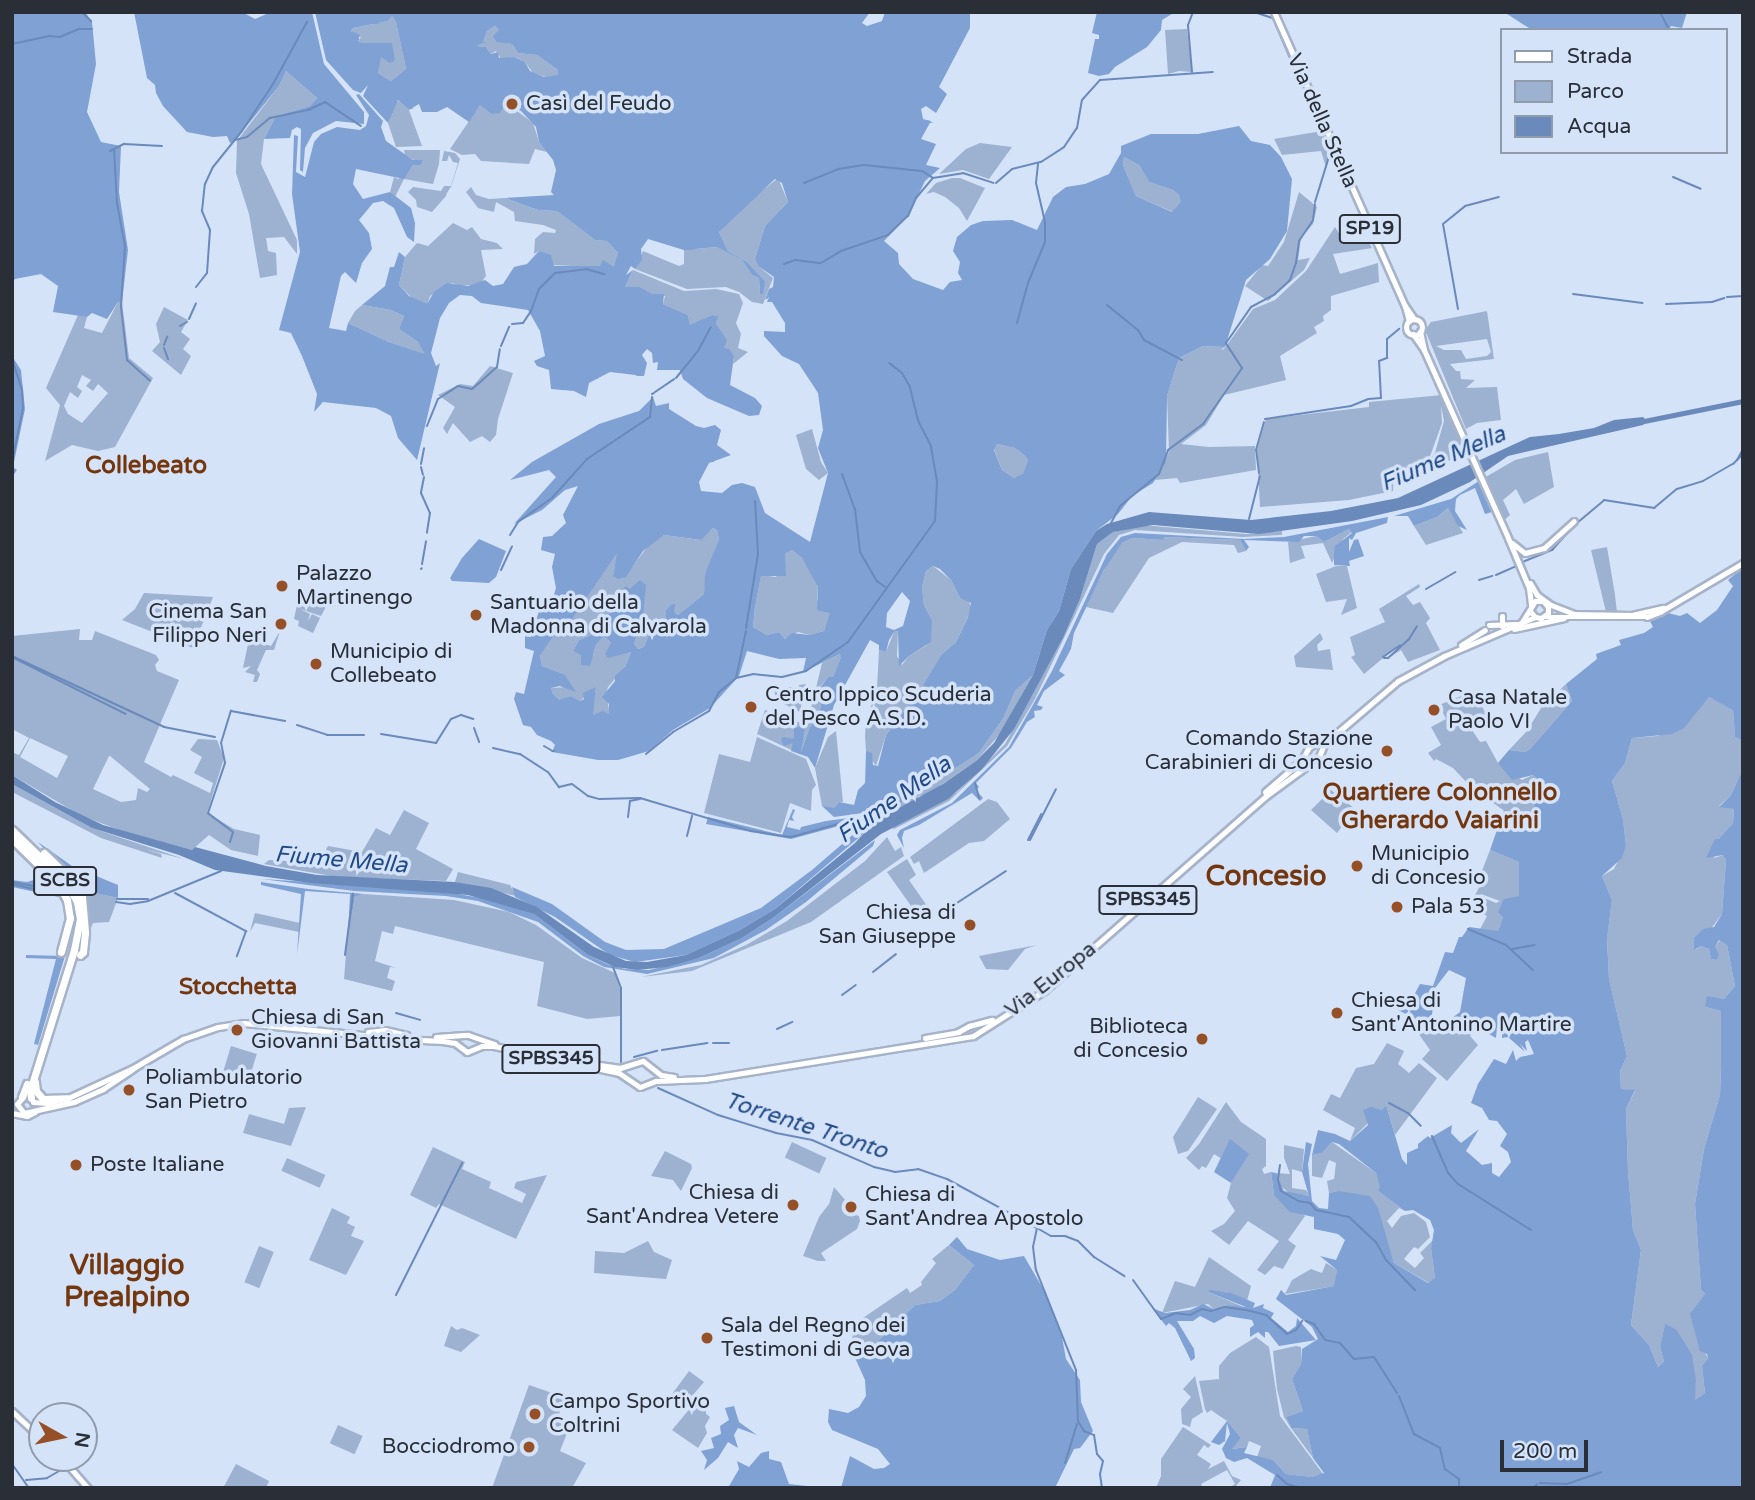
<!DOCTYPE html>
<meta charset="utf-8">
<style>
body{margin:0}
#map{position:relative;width:1755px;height:1500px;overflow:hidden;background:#d5e3f9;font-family:"Varela Round",sans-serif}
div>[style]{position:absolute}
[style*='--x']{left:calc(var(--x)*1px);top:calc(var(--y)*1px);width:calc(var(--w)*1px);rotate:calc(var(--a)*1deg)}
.green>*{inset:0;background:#9db1d0;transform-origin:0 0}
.forest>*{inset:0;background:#80a1d4}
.water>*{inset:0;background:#6a8abb}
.stream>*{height:2px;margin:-1px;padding:0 1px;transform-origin:1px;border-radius:1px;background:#6a8abb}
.river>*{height:5px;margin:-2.5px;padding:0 2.5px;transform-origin:2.5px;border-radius:2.5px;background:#6a8abb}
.roads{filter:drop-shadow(2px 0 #a6b3c8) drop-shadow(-2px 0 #a6b3c8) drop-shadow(0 2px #a6b3c8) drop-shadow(0 -2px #a6b3c8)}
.secondary>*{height:4.5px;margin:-2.25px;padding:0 2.25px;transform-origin:2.25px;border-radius:2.25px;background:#fff}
.primary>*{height:5px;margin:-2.5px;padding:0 2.5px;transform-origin:2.5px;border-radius:2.5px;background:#fff}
.primary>.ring{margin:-2.5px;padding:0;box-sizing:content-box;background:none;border:5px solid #fff;border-radius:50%}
.highway>*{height:7px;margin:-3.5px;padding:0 3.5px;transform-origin:3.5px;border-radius:3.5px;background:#fff}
.dots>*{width:19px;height:19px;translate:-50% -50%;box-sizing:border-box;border:4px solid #d5e3f9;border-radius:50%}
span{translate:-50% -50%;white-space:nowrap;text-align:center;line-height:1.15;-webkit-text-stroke:7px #d5e3f9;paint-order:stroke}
.shield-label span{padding:2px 5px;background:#d5e3f9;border:2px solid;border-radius:5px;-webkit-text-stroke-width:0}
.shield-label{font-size:19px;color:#292e37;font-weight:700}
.poi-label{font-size:21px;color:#292e37}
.left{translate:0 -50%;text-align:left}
.right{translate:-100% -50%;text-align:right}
.street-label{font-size:21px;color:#292e37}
.water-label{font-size:23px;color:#214a88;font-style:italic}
.neighbourhood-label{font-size:23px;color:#73360d;font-weight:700}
.quarter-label{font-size:24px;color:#73360d;font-weight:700}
.district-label{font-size:28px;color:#73360d;font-weight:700}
.frame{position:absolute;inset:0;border:14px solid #292e37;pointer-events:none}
.legend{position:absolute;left:1500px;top:28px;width:228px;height:126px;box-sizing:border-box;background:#d5e3f9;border:2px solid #909bab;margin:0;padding:9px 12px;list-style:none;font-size:21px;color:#292e37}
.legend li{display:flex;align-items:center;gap:14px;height:35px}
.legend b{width:35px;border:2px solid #909bab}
.north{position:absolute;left:28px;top:1402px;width:70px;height:70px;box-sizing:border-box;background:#d5e3f9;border:2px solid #909bab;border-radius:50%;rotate:99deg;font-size:19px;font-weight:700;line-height:28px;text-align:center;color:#292e37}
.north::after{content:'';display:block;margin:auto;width:24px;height:32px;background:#965027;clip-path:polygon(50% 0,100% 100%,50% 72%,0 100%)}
.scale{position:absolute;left:1500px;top:1440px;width:88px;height:32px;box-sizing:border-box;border:4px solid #292e37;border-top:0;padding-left:9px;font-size:21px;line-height:24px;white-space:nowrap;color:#292e37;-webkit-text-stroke:5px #d5e3f9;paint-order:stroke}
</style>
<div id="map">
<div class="green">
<div style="clip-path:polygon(392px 16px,396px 22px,406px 69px,391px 81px,378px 73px,379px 60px,392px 43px,360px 43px,358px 41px,361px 37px,351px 32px,353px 28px,388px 21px)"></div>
<div style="clip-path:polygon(495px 26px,499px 30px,494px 37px,495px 41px,512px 44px,518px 53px,537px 55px,558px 70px,558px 75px,549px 78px,533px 73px,525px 62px,516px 57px,501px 59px,496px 51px,491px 54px,486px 47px,477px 46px,483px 43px,487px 31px)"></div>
<div style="clip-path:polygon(1187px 29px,1192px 72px,1179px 71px,1168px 74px,1165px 30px)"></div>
<div style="clip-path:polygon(286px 71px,317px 98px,310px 106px,276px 116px,264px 139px,261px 164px,297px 240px,297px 254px,284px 237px,266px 238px,268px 251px,276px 253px,277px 275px,260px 278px,249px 214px,236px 173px,237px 141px,279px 86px)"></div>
<div style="clip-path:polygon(399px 101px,409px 110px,422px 146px,396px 147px,388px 123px,395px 102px)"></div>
<div style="clip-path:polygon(505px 102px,533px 123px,539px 142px,547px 152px,535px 149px,529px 164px,481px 161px,475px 154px,462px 155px,450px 149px,480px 105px)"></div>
<div style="clip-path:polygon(1322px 131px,1330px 149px,1326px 167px,1321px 151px,1282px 155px,1274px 139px)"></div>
<div style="clip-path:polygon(980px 143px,1012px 147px,989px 179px,963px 170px,939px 174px,966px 149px)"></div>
<div style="clip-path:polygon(404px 150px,440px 150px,439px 164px,433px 184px,404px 179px,395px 197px,390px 192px,394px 177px,398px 179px,407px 174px,413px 165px,421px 165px,423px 160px,414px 160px,405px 155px)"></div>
<div style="clip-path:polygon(444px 151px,455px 153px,460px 159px,451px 187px,450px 188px,447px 193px,446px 196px,432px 212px,417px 207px,416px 200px,408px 192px,413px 187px,441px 191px,444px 186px,451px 186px,458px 163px,453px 162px,449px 155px,447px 161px,442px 161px)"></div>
<div style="clip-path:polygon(1124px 157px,1139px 165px,1149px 182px,1173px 190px,1179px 195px,1182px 202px,1173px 212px,1136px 196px,1123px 165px)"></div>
<div style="clip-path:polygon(778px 178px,788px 202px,765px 226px,755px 259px,758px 266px,773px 278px,763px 304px,752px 302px,739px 292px,726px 287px,687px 289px,635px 269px,643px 251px,679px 266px,684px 264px,684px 250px,718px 247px,742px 260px,752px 275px,759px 278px,760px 294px,765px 281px,747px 262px,728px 251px,719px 232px,734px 214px)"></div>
<div style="clip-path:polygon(952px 178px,960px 178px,985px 188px,967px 221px,959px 208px,945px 197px,934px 192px,926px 194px,936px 183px)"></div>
<div style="clip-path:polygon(471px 187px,476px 195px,489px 199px,505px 198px,538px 210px,557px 211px,595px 240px,607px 241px,618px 253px,616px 265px,614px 268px,551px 265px,539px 251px,534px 254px,535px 239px,543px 232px,555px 233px,556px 230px,543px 225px,515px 221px,514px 212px,496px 202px,494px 212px,478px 208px,466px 192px)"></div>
<div style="clip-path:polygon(1299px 192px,1317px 207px,1313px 224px,1301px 238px,1298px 260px,1310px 258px,1304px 270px,1268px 301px,1245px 286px,1262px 265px,1268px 266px,1284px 242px)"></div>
<div style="clip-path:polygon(453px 223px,467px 230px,472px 227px,481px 239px,497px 243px,503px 249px,481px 250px,486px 276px,480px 284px,461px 286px,452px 283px,430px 296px,427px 305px,415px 300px,420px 306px,413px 309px,408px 302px,414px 300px,399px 285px,405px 257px,417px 243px,428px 246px)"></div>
<div style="clip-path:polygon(1335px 227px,1344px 241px,1366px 237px,1372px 248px,1333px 254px,1340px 274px,1378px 263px,1379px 282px,1331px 296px,1331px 310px,1323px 316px,1324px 321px,1314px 327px,1317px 333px,1280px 356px,1286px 380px,1224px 395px,1206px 425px,1181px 444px,1209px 447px,1255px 446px,1256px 470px,1180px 483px,1177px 478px,1155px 480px,1169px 452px,1167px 396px,1179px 358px,1203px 346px,1225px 347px,1220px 350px,1224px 349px,1253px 309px,1275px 300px,1306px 271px)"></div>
<div style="clip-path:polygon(633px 270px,684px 291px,716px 289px,739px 294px,743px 303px,736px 323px,741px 334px,738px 348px,748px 352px,733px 364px,734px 356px,724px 349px,716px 324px,717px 316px,712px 315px,690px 326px,688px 315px,663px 304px,665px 296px,652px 295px,640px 287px,625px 287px)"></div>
<div style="clip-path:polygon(evenodd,118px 302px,122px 302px,129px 358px,153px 378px,115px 447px,98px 451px,72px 445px,45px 461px,60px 405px,46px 388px,78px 315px,87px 317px,84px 328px,102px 333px,118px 302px,82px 375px,91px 380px,86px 386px,93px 391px,98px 384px,108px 393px,82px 423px,68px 414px,64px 406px,70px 392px,78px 398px,82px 391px,77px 387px,82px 375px)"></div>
<div style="clip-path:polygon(362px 305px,391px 310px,404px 316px,399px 329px,418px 342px,427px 355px,389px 342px,348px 323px,355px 311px)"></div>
<div style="clip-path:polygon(164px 307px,188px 320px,181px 332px,190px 339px,183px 349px,191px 356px,181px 375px,152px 351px,160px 342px,156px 324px)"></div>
<div style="clip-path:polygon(evenodd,1487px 311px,1494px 359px,1450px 364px,1456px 371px,1460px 371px,1461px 379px,1475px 380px,1466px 388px,1497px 387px,1501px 420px,1477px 423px,1466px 429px,1425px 330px,1431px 322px,1487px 311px,1487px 339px,1491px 352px,1487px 356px,1466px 359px,1461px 350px,1444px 350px,1436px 346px,1487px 339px)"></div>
<div style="clip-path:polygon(490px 366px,513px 373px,498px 419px,496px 435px,490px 442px,482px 436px,470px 442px,453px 423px,447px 434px,443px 428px,455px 407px,438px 395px,460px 384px,473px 386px)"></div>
<div style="clip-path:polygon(1442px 395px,1467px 454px,1412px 474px,1427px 463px,1435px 453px,1444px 421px,1441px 405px,1442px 423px,1429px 459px,1405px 475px,1394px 476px,1393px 491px,1349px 500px,1260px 507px,1257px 450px,1266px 419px,1369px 407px,1369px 402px)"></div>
<div style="clip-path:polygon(812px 429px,821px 462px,828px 473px,819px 480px,806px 469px,796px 435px)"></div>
<div style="clip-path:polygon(997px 444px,1015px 448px,1025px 456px,1028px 460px,1023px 475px,1014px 478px,1002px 470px,994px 449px)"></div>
<div style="clip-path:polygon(1548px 452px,1554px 487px,1524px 504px,1516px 489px,1503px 500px,1510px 515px,1503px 521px,1484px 478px,1515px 460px)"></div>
<div style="clip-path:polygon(1448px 508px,1463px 533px,1426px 545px,1414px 526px,1437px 517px)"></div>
<div style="clip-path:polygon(1142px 525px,1246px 534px,1282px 531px,1282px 535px,1243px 537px,1135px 530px,1119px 535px,1104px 554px,1035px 699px,1007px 746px,949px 801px,894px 829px,892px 828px,906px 819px,957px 792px,1005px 744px,1064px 636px,1080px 599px,1097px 544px,1113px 532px)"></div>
<div style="clip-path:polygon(713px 528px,717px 530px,719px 539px,706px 574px,704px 594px,678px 615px,674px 612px,659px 631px,650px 632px,644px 647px,638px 649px,634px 644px,643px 616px,643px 605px,626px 586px,616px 608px,598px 622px,594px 634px,579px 640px,573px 651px,593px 656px,596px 645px,604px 636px,611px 643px,614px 654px,631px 652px,625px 667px,608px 687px,606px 694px,610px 714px,592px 715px,596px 687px,580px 701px,571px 696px,559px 701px,553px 694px,551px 688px,566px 687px,567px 681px,564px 674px,542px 666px,540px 656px,562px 624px,569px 621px,618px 551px,613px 576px,627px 574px,651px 542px,664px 535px,700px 540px)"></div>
<div style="clip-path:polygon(1349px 529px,1352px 532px,1343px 539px,1332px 563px,1323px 543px,1301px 546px,1305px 558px,1290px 563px,1288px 542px,1316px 536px,1324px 542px)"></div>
<div style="clip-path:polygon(1163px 537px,1240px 540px,1246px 551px,1238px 553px,1234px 545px,1182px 542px,1149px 558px,1113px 613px,1086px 607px,1110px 558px,1122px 543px,1132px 538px,1163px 540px)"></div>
<div style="clip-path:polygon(1607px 547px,1615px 595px,1617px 612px,1606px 612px,1591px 550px)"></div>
<div style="clip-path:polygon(792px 550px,802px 558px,811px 572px,818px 587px,817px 600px,831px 613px,824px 631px,809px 635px,798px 632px,785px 639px,779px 632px,767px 635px,753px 627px,755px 607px,761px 575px,776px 577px,785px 554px)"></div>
<div style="clip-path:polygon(933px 566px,951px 580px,960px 598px,968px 600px,972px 608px,956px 642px,941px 655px,918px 693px,886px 735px,876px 766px,866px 751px,865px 736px,866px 721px,877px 689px,879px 650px,886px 652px,894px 632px,898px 631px,897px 656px,902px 665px,909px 656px,927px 645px,932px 620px,924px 605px,922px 587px,926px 571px)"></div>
<div style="clip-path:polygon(1336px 566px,1347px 566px,1357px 608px,1341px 615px,1347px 599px,1326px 602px,1316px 574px)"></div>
<div style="clip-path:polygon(1419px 584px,1420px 587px,1406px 596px,1413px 605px,1420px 602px,1430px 618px,1426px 623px,1440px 650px,1408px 662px,1401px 650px,1389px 658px,1401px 643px,1364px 674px,1351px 657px,1355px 655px,1350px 637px,1385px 622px,1379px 609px)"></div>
<div style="clip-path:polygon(300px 591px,325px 600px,327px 605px,321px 616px,300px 609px,310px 614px,308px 621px,312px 614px,320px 618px,313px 633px,298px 626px,299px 621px,294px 619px)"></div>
<div style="clip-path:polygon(144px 593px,213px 597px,193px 648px,122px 620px,135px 609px)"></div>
<div style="clip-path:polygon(evenodd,80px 629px,79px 640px,92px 640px,95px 631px,156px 655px,159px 660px,155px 665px,157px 671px,179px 680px,144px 762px,171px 777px,173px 775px,210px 793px,213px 783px,194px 773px,202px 757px,190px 750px,198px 739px,217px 740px,224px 758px,207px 813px,234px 829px,260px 835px,258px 856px,231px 850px,209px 835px,192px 850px,127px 833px,80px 815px,12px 775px,12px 752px,19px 755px,29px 738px,12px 729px,12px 636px,80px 629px,30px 738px,68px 756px,57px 778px,20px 757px,30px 738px,80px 629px,109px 756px,110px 756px,150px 789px,147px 792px,138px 788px,136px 800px,121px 802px,93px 789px,109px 756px)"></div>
<div style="clip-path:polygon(280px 631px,274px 650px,266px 650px,257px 670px,260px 674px,257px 682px,253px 682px,255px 675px,245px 672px,251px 666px,243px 668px,249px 639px,271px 646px)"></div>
<div style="clip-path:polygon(1320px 633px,1323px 639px,1317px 645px,1318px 651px,1330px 649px,1333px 670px,1296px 667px,1294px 656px)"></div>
<div style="clip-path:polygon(840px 654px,842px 658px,833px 677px,828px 677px,820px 687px,823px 695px,819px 714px,809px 729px,800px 754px,757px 734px,765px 710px,807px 725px,822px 663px)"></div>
<div style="clip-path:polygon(1033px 675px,1000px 734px,976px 761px,928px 794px,919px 796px,912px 803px,885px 816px,882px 810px,892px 809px,979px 753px,1004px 717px,1015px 691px)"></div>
<div style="clip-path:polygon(806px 684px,800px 712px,776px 700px,774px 688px,796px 687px,796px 694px,799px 685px)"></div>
<div style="clip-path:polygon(1566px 684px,1572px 701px,1530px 749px,1525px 752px,1509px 750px,1527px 731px,1541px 708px)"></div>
<div style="clip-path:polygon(1474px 691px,1489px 720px,1472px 730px,1480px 742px,1486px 741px,1498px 763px,1522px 780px,1533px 775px,1540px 782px,1532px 818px,1513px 817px,1472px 788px,1453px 768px,1436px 759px,1434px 761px,1428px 753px,1441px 745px,1431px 727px,1446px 719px,1439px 705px)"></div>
<div style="clip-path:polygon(1709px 697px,1733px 709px,1735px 737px,1743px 741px,1743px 768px,1731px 795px,1719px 806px,1734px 809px,1733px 823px,1719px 840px,1714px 858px,1723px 855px,1726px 860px,1722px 914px,1695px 950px,1701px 946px,1709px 949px,1711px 959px,1716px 960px,1715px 947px,1720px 940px,1727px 945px,1735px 986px,1724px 999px,1715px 998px,1705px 1007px,1721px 1011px,1721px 1068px,1720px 1095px,1704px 1149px,1695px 1204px,1701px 1290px,1705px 1294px,1704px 1351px,1708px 1358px,1702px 1366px,1705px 1393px,1694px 1401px,1696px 1380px,1676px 1329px,1665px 1325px,1660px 1347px,1664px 1361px,1658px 1367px,1649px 1345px,1631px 1325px,1641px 1250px,1633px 1230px,1628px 1171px,1626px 1109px,1635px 1091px,1621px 1089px,1620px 1071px,1627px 1056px,1609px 979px,1607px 938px,1612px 900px,1602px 876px,1614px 869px,1626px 845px,1623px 819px,1612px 781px,1625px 763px,1632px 738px,1658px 736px)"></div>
<div style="clip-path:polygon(836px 731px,843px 802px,839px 802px,834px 808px,828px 808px,822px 806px,815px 768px,828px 737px)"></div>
<div style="clip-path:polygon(757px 737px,806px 759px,816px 785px,812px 790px,811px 811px,790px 803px,781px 833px,704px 813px,719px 754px,750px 762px)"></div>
<div style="clip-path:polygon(12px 784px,92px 828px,184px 859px,144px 849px,161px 854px,162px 858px,101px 838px,16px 794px,12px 792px)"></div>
<div style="clip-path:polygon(1331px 790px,1355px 809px,1337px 833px,1311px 810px)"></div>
<div style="clip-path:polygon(988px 799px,997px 802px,1010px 819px,984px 841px,969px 843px,924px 873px,919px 861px,914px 864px,910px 857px)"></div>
<div style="clip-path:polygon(404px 810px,429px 823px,416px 849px,453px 869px,446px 881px,337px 877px,264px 864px,269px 860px,319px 863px,328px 846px,362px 852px,376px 828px,390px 835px)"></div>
<div style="clip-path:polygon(887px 837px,895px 851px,901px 847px,904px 856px,811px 922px,692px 971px,641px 977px,701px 965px,748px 944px,787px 921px,865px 861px)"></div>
<div style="clip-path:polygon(1490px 850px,1519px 862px,1519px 896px,1503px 917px,1498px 931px,1479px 931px,1487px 916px,1477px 911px,1484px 898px,1496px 903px,1500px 901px,1481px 894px,1475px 905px,1471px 903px,1484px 878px,1480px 876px)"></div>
<div style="clip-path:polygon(907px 859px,916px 875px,909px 880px,932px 913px,921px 920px,887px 872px)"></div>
<div style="clip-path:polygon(458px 872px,510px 885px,516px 896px,455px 882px)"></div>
<div style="clip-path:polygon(81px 890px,118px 898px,109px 922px,93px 923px,87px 938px,87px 909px)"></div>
<div style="clip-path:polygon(364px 894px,454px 900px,509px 912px,536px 925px,582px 958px,615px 973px,620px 989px,620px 1016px,587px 1019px,537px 1006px,544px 962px,395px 926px,393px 934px,382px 931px,375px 961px,396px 968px,390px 967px,387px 978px,395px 981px,392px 991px,344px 979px,349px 914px,352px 914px,355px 895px)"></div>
<div style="clip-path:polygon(255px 913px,300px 923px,299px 932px,255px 923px,250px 932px)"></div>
<div style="clip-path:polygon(1037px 945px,1025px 949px,1008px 970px,986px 969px,979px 956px)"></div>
<div style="clip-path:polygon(1419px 1021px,1430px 1028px,1467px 1022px,1479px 1026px,1470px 1036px,1478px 1045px,1447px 1081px,1422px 1059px,1430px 1050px,1416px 1030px)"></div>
<div style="clip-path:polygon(1387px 1043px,1404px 1051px,1398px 1064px,1409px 1073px,1419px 1063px,1437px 1078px,1395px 1135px,1386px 1105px,1350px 1141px,1355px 1128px,1323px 1110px,1331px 1094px,1340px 1098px,1356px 1068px,1374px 1064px)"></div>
<div style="left:231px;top:1046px;width:27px;height:32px;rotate:17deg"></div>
<div style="clip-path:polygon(1198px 1097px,1217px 1109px,1188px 1151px,1178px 1154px,1173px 1137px)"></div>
<div style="clip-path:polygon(1226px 1102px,1241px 1122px,1266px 1139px,1266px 1166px,1262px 1169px,1264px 1174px,1271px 1172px,1274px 1195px,1305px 1216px,1288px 1240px,1296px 1246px,1283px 1269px,1274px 1266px,1265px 1275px,1257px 1270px,1279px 1241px,1248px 1221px,1229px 1245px,1211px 1231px,1224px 1224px,1235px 1211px,1227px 1198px,1231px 1183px,1248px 1154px,1231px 1143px,1222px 1159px,1214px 1154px,1206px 1168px,1202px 1166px,1199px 1170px,1186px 1158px,1199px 1144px)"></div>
<div style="clip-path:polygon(306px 1107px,291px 1146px,243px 1133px,249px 1114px,284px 1124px,289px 1108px)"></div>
<div style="left:792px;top:1142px;width:38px;height:17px;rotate:25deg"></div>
<div style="clip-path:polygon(1332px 1142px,1376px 1173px,1381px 1187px,1378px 1191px,1405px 1211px,1399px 1208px,1387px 1221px,1392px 1228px,1401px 1216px,1414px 1213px,1426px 1222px,1430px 1237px,1418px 1249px,1414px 1247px,1404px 1259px,1415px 1268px,1424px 1258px,1420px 1253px,1434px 1239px,1431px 1249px,1435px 1278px,1429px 1283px,1394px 1263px,1383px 1228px,1338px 1191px,1329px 1193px,1327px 1181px,1334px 1179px,1336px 1163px,1329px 1160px,1322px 1178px,1312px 1176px,1312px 1155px,1322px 1153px)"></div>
<div style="clip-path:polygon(1284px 1145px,1304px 1149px,1302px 1172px,1292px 1169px,1292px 1188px,1306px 1190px,1310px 1196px,1290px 1194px,1281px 1186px,1276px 1173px,1290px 1174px,1284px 1158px)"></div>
<div style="clip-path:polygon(433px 1147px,465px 1162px,462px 1169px,491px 1182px,489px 1188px,522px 1203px,526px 1194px,514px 1188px,516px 1182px,547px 1175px,516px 1239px,439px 1204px,436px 1208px,410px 1195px)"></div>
<div style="clip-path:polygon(665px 1151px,691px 1164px,692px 1168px,681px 1191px,673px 1180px,651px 1176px)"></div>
<div style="left:287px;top:1158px;width:42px;height:14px;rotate:24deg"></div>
<div style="clip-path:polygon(834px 1187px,846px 1201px,843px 1211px,859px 1216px,860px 1221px,857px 1229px,821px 1253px,826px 1261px,818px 1261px,803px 1256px,819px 1217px,829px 1204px)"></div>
<div style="clip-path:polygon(332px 1208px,350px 1217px,347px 1223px,355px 1227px,351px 1236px,364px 1241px,346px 1275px,309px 1260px)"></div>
<div style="clip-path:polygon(648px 1241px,654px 1252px,672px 1260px,666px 1279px,594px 1273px,595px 1251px,624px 1253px)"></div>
<div style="clip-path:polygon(949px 1245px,974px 1265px,955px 1290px,940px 1301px,915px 1305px,876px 1343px,851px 1349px,854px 1324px,907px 1288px,910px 1293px,922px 1285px,921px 1282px,936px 1263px,932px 1259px)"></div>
<div style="left:259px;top:1246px;width:16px;height:39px;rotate:22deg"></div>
<div style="clip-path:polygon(1209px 1257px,1251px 1286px,1247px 1301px,1226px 1292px,1208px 1292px,1246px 1308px,1227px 1305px,1214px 1309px,1208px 1304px,1162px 1313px,1175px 1281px,1195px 1287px)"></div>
<div style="clip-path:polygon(1326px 1263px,1337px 1270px,1335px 1286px,1285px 1294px,1292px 1280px,1311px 1269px,1322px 1273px)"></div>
<div style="clip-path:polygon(451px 1326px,457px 1330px,462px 1328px,480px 1335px,461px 1352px,444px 1346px)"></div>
<div style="clip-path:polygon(1256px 1337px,1269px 1347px,1280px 1416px,1323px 1474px,1312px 1477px,1286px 1474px,1273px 1460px,1257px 1457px,1261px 1446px,1249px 1441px,1247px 1447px,1231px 1449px,1241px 1438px,1227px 1421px,1211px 1410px,1207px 1413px,1205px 1409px,1199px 1381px,1219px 1379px,1219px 1366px,1230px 1353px)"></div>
<div style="clip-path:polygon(1296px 1346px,1301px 1347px,1301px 1364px,1292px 1379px,1303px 1411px,1286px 1417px,1291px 1428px,1307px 1429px,1313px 1458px,1291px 1428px,1284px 1417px,1277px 1389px,1273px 1351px)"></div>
<div style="clip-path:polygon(689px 1371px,704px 1382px,681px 1409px,667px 1401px)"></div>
<div style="clip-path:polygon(1195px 1376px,1203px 1412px,1192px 1419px,1190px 1427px,1182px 1424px,1181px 1409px,1191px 1397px,1183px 1389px)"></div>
<div style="clip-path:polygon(529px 1385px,564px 1397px,558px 1418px,571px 1423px,560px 1451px,586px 1463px,572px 1488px,492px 1488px)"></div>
<div style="clip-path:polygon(697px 1400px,706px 1406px,706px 1414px,710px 1417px,705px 1426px,707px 1433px,698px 1448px,672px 1430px)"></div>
<div style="left:338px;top:1425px;width:27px;height:20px;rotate:24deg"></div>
<div style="clip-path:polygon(1183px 1427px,1211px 1445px,1208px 1448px,1204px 1445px,1197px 1455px,1211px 1464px,1208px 1469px,1224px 1461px,1232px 1476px,1241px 1480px,1235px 1487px,1229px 1488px,1235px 1484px,1227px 1470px,1201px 1484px,1203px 1488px,1156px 1488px,1161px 1476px,1161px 1459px)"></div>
<div style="clip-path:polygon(236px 1464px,269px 1481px,266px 1488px,223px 1488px)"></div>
</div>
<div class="forest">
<div style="clip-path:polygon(12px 12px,85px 12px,92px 22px,96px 64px,87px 112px,101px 142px,121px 146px,119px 192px,128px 250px,122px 302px,118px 302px,107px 319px,92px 313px,87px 317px,53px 312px,58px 286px,41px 274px,15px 279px,12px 283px)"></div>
<div style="clip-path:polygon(134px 12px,242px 12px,255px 19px,271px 12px,312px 12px,324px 64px,364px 112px,364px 124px,336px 121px,313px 133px,305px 148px,303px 172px,300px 170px,301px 129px,297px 127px,292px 130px,290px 138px,264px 139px,276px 116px,310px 106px,317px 98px,286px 71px,279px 86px,234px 142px,230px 143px,227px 136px,213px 137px,187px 132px,163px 106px,156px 93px,155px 85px,147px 78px)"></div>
<div style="clip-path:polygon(evenodd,315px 12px,870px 12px,862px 23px,867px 26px,882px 21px,885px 12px,970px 12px,970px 28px,939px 87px,947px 94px,936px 113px,926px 106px,921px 109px,923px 119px,931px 121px,921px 139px,936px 144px,926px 165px,940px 168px,925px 181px,908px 216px,884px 241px,898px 253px,899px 264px,913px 279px,943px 290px,950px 282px,962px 280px,958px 273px,960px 262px,953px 251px,957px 237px,971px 225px,983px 221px,1012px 220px,1037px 230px,1053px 197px,1066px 187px,1085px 184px,1109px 174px,1121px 153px,1121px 146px,1151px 134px,1198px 134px,1239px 126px,1251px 141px,1270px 145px,1281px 157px,1292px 179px,1287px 231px,1270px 259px,1246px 280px,1225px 347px,1203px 346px,1179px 358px,1167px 396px,1166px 462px,1153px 483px,1132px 496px,1118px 514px,1096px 531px,1071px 569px,1059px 611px,1047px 630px,1033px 675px,1015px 691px,1004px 717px,979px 753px,892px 809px,834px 817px,822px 806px,834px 808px,839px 802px,854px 805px,858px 790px,865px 783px,866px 751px,872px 753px,873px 765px,878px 766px,886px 735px,918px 693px,941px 655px,956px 642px,968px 617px,971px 603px,960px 598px,951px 580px,940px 569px,933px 566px,926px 571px,922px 587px,924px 605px,932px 620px,931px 642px,909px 656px,899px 666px,898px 631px,894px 632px,889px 640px,886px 652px,879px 650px,879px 645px,870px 640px,834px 705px,815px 768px,808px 757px,791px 751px,793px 743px,784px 746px,781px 740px,783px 737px,794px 739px,794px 728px,805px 726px,801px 752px,809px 729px,819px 714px,823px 695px,820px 688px,828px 677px,833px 677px,841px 658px,840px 654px,803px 672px,806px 658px,779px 659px,747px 651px,739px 676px,710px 708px,673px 730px,649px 751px,618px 760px,598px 760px,552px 752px,555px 745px,551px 741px,537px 735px,531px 727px,523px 725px,514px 699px,516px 692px,524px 694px,534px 651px,525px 648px,525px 636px,531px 637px,539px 611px,552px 601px,556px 588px,552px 567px,555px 554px,541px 550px,543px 537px,552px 536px,566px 523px,563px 515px,578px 486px,565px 490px,542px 510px,514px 524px,556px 477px,549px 470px,510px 480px,532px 462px,599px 424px,639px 411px,653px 397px,656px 406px,669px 403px,669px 409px,696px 426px,704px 428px,715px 425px,721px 430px,717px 445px,731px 455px,709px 463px,699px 482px,701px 491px,722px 493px,732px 485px,742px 483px,755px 487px,765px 513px,810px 542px,828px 473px,818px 448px,823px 430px,818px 393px,799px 364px,782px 356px,764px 336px,764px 331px,785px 332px,785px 323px,772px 302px,767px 302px,769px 297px,765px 300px,769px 289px,773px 287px,774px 277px,758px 266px,755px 259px,765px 226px,788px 202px,782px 183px,775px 179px,719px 232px,728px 251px,747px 262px,765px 281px,763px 294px,760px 294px,759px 278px,752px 275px,742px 260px,717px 247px,684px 250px,648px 239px,641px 249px,642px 260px,635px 269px,631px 266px,626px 275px,633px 270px,625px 287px,640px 287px,652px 294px,664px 294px,663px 304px,688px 315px,690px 325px,712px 315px,718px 316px,716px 324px,727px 340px,724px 348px,729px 349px,734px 356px,730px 385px,755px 398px,762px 406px,759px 415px,749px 416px,707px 398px,683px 379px,680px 370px,657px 370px,658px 362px,653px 363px,652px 353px,647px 349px,642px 355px,647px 363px,644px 376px,610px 372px,589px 383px,586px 397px,574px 391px,551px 389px,549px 370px,537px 366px,534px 361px,545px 356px,540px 331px,528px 310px,481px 303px,472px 296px,460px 295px,449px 303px,440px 318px,431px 353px,436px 366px,440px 363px,417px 460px,398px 438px,391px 416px,376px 408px,323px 402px,314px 412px,317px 394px,302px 356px,291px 333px,279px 330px,300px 252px,292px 194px,294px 135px,298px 136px,296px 172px,305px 177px,314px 142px,321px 134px,337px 127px,360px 130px,366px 126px,369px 115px,356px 95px,359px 94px,383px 121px,381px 127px,386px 141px,413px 160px,423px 160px,421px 165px,413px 165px,404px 179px,356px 169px,353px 184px,363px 199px,390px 192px,411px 208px,415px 223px,414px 242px,407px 237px,394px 208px,383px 201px,373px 203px,359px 220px,369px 233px,372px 249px,362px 263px,356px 283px,345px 272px,341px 276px,329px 328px,346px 331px,348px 323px,389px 342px,425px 354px,418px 342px,399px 329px,404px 316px,391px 310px,362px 305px,385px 286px,390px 267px,394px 267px,399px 252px,405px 257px,399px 285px,409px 296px,427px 304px,434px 292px,447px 283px,468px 286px,485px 280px,493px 286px,503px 284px,514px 267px,527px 264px,539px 251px,551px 255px,554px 266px,600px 266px,603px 260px,614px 267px,618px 253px,607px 241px,595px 240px,557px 211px,538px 210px,505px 198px,554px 195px,551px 192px,556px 170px,553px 160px,539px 142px,536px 127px,521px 111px,505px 103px,500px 113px,492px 114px,480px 105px,469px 122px,447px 107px,437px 112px,422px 112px,419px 104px,409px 110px,398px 100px,388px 123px,363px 96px,368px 85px,361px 93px,353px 90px,326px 60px,315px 12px,392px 16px,396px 22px,406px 69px,391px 81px,378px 73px,381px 57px,390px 63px,395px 60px,392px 43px,361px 43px,358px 41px,360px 35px,351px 31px,353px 28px,388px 21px,392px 16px,315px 12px,495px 26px,499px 30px,493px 36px,496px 42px,512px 44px,518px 53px,537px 55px,558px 70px,558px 75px,544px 77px,530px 71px,525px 62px,515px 57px,499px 58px,498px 52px,491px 54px,486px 47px,477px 46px,483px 43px,487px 31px,495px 26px,315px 12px,1124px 157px,1139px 165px,1149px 182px,1173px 190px,1179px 195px,1181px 202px,1172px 212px,1136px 196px,1123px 165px,1124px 157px,315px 12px,997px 444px,1015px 448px,1025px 456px,1028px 460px,1023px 474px,1014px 478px,1002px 470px,994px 450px,997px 444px,315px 12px,713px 528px,717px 530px,719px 539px,705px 574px,704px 594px,678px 615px,674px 612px,675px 604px,671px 605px,666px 610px,666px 621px,659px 631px,650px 632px,644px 647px,638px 649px,634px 644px,643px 616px,646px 585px,640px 580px,630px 589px,626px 586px,616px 596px,616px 608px,598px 622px,594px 634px,579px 640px,573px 651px,581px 655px,581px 665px,590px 666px,596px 645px,604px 636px,611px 643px,605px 654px,608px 658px,631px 652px,625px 667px,615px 676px,615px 681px,602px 697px,609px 704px,609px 714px,603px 711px,593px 715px,596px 687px,583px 693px,584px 699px,580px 701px,571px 696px,559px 700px,553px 694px,551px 688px,560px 686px,576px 692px,564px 674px,542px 666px,540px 656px,562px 624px,572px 619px,617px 553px,613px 576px,618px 579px,626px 577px,643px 551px,664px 535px,701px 540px,713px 528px,315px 12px,792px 550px,802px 558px,818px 587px,817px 610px,830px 613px,824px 631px,809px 635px,792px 633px,785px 639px,779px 632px,767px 635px,753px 627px,755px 607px,761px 576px,786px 576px,785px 554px,792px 550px,315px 12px,902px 592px,910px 601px,903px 626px,894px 630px,886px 627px,887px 613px,902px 592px)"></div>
<div style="clip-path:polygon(1097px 12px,1175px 12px,1162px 20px,1161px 30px,1147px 47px,1115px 67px,1109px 74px,1099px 76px,1088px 73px,1095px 39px,1099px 39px,1099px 35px,1092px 33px)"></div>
<div style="clip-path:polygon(1504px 12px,1687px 12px,1682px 28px,1671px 26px,1669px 30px,1532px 30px)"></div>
<div style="clip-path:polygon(12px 356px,21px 370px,25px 409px,13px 467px,17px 470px,12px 477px)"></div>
<div style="clip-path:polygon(1479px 481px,1492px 512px,1485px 514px,1475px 488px,1460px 495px,1456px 499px,1455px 511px,1467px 530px,1458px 526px,1448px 508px,1437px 517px,1414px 526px,1408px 516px,1394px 516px,1451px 499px)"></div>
<div style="clip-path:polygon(1388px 517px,1387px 523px,1356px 533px,1352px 540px,1349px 538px,1349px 552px,1354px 540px,1358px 539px,1364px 556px,1349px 561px,1350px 566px,1334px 565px,1334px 552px,1335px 546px,1352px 533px,1349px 529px,1324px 542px,1316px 536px,1304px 536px,1299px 542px,1244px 540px,1249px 547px,1246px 551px,1240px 540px,1164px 537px,1163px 540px,1132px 538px,1122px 543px,1104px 570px,1074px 633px,1071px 649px,1059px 671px,1065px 675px,1044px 691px,1037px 705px,1043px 707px,1041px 710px,1034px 711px,1035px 717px,1027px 722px,1011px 748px,976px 783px,979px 787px,976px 790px,983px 798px,980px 801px,972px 793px,919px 825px,904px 831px,902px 838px,904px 848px,897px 835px,900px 830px,952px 803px,1009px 747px,1052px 671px,1107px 554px,1121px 537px,1135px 533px,1244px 539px,1284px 537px)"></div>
<div style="clip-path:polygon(479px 539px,506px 551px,496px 577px,489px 583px,452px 581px,450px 578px,462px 558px)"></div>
<div style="clip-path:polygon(evenodd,1743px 568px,1743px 741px,1735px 737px,1733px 710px,1709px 697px,1684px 728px,1672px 734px,1632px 738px,1625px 763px,1612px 781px,1623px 819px,1626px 845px,1622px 858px,1602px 876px,1612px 900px,1607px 939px,1609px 979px,1627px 1056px,1620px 1071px,1621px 1089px,1635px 1090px,1626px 1109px,1628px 1171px,1633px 1230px,1641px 1250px,1631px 1325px,1649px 1345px,1658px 1367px,1664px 1361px,1660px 1347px,1665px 1324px,1676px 1329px,1692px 1355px,1696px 1380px,1695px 1400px,1705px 1393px,1702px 1366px,1708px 1358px,1707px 1354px,1700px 1351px,1690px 1314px,1705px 1294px,1701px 1290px,1695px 1204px,1704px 1149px,1720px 1095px,1721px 1068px,1721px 1011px,1705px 1007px,1707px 996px,1724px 999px,1735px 986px,1727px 945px,1719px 940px,1715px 947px,1719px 955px,1716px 960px,1711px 959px,1709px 949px,1701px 946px,1694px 950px,1694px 938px,1703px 929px,1714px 927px,1722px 914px,1726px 860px,1723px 855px,1706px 858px,1715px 839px,1719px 839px,1733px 823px,1734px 809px,1719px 807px,1731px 795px,1743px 768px,1743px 1488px,1270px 1488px,1275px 1475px,1247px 1458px,1234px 1462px,1226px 1458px,1222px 1449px,1230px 1434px,1227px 1423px,1225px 1441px,1219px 1445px,1211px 1442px,1227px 1421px,1241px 1438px,1232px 1449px,1247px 1447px,1244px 1453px,1273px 1460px,1286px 1474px,1312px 1477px,1324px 1473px,1313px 1458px,1307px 1429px,1291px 1428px,1286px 1417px,1303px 1411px,1292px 1379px,1301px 1364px,1302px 1349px,1318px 1339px,1312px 1327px,1276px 1299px,1281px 1290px,1286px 1295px,1334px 1286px,1337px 1270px,1320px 1256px,1336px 1260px,1345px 1240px,1338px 1234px,1314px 1229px,1314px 1217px,1290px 1212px,1274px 1195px,1271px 1172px,1276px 1173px,1284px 1191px,1309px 1196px,1302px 1172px,1306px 1142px,1312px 1144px,1308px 1164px,1312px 1201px,1319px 1208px,1328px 1209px,1329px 1193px,1338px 1191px,1370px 1196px,1378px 1208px,1394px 1263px,1428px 1283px,1435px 1278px,1431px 1249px,1434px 1230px,1430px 1220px,1413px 1210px,1405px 1211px,1378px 1191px,1380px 1187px,1376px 1173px,1339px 1144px,1332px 1142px,1322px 1153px,1312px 1155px,1318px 1130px,1335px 1134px,1350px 1141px,1368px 1125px,1363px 1110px,1371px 1107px,1381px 1110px,1386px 1105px,1402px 1159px,1407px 1165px,1407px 1153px,1418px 1148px,1418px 1144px,1428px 1136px,1430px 1138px,1452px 1125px,1451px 1133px,1461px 1143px,1479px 1129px,1466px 1151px,1482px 1165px,1492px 1163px,1492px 1173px,1499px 1177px,1511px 1162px,1508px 1152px,1500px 1146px,1507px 1134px,1497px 1121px,1489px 1120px,1482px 1108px,1471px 1103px,1478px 1084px,1494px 1059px,1506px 1064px,1513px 1050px,1516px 1061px,1520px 1057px,1534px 1054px,1528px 1040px,1525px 1042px,1527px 1051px,1520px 1044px,1525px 1052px,1508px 1037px,1502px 1038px,1502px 1033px,1497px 1027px,1496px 1038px,1467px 1022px,1439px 1031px,1394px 1008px,1402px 994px,1413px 997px,1420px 984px,1433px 986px,1445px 952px,1453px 953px,1459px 937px,1462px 937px,1469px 927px,1498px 931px,1503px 917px,1498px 912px,1504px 899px,1519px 896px,1519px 862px,1490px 850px,1504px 810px,1513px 817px,1532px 817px,1540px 782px,1533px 775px,1512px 780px,1498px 763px,1509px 750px,1525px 752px,1530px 749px,1572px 701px,1566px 684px,1597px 659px,1596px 654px,1621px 645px,1619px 640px,1644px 633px,1653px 627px,1650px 621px,1668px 613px,1680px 616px,1687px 613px,1700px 623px,1717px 610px,1733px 586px,1728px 580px,1743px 568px,1449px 970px,1466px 978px,1460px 1012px,1444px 1024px,1431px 1024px,1435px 988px,1449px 970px)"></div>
<div style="clip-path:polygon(793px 809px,795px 810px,792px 817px,794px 821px,789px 820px,787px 827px,800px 830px,801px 827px,826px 821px,879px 814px,883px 817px,775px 909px,740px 930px,686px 955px,635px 962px,610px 955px,555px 917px,515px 897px,512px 887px,552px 904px,605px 942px,626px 950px,664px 949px,761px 908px,812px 870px,863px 826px,839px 826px,791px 839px,706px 824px,708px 817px,782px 835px)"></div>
<div style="clip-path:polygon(875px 840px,873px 846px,806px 902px,766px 930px,714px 958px,647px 974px,604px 967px,583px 956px,538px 922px,478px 901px,446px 896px,354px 891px,262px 879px,435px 890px,498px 901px,534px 914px,588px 955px,607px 964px,625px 969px,649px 970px,699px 958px,742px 938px,773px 918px)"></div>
<div style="clip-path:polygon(38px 842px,72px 866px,118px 885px,118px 898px,81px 890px)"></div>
<div style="clip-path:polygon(44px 877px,57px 888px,63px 902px,59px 897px,12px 887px,12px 880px,27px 882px)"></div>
<div style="clip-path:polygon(261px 882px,308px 889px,364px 894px,355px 896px,352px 914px,349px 914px,350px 894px,305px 891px,297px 955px,301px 894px,261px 885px)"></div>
<div style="clip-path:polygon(26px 955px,65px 956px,38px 1045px,34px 1044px,56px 959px,26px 958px)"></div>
<div style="clip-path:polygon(1230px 1139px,1249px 1154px,1231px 1183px,1214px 1172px)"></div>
<div style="clip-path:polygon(957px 1237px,967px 1249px,1000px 1260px,1024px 1256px,1045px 1292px,1062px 1337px,1066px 1359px,1080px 1380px,1081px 1402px,1093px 1431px,1080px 1448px,1074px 1449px,1055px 1488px,841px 1488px,850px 1456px,874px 1469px,884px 1468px,890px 1464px,878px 1449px,832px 1430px,828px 1422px,829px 1409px,848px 1413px,859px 1407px,866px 1396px,865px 1380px,851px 1349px,876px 1343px,915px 1305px,940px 1301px,955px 1290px,974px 1265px,949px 1245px)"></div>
<div style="clip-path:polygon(1210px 1290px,1231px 1293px,1255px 1303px,1253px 1308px,1264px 1304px,1263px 1308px,1274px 1313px,1271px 1318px,1288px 1332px,1296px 1326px,1297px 1318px,1316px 1340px,1279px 1346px,1268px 1332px,1265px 1332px,1265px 1338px,1258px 1332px,1250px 1337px,1250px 1328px,1254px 1325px,1252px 1320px,1227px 1316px,1214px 1323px,1200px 1316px,1193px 1321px,1177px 1321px,1194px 1349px,1195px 1358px,1191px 1361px,1175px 1328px,1169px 1323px,1166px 1326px,1152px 1308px,1165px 1313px,1190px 1310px,1203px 1304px,1214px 1309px,1227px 1305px,1246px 1307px,1208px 1292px)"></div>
<div style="clip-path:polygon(734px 1406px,739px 1422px,757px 1435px,738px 1428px,734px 1435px,738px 1448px,728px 1442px,718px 1458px,704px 1470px,707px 1460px,701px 1451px,714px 1448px,711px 1438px,721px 1434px,720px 1426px,729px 1420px,725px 1408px)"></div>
<div style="clip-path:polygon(769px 1451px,769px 1459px,781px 1462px,789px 1484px,825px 1488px,728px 1488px,739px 1469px,737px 1461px,749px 1467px,761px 1453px)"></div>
</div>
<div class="water">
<div style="clip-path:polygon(1643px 417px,1646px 420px,1643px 425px,1508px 456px,1470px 482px,1421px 505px,1352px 521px,1259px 534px,1153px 525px,1113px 532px,1097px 544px,1080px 599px,1064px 636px,1014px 729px,982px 769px,948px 799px,881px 834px,773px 918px,742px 938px,699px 958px,667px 967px,637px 970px,615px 967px,588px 955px,534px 914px,468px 895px,311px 883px,215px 870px,179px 855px,92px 828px,12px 784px,12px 775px,55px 802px,103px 825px,192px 850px,195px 847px,266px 866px,317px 875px,455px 882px,491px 888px,537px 907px,594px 947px,626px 961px,647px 962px,686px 955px,740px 930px,775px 909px,855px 843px,875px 821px,943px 784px,976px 761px,994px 743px,1033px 675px,1047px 630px,1059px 611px,1071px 569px,1096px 531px,1107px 524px,1149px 512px,1251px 520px,1331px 511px,1398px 498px,1530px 437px,1559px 434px,1594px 428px,1614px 420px)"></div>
</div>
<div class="stream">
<div style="--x:82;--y:12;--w:13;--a:45"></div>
<div style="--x:1254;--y:12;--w:20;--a:18"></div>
<div style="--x:1660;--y:12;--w:20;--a:63"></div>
<div style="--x:1276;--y:25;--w:49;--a:67.1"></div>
<div style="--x:12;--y:44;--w:38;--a:-12"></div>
<div style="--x:49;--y:36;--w:11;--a:5"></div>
<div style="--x:60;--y:37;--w:21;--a:-23"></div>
<div style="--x:79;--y:29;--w:13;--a:0"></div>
<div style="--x:1192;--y:72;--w:47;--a:-94.9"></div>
<div style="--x:1188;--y:25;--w:14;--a:-69"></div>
<div style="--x:235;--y:140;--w:12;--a:-14"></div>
<div style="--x:247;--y:137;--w:30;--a:-40"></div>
<div style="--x:270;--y:118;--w:39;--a:-12"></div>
<div style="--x:308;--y:110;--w:19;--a:-25"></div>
<div style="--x:325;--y:102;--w:43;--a:33.7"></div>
<div style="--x:114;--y:149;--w:54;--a:86.8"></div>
<div style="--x:117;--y:203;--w:44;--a:79.5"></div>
<div style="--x:125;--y:246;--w:61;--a:93.8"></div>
<div style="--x:121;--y:307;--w:53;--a:83.5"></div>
<div style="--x:127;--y:360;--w:31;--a:42"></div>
<div style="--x:110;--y:151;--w:16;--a:-27"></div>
<div style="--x:124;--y:144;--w:38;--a:3"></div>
<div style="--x:1673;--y:177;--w:30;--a:23"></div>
<div style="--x:804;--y:183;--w:37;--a:-22"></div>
<div style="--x:838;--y:169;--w:26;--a:-9"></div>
<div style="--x:864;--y:165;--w:58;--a:5.9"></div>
<div style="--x:922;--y:171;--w:13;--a:32"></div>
<div style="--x:996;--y:183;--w:21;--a:-41"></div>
<div style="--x:1012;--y:169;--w:30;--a:-14"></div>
<div style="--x:1041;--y:162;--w:27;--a:-33"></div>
<div style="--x:1064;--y:147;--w:23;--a:-56"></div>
<div style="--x:1077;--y:128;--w:28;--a:-80"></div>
<div style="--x:1082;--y:100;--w:27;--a:-48"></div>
<div style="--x:1100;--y:80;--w:113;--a:-4"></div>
<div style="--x:1315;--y:202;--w:54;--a:-72.9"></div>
<div style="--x:1331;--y:150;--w:22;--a:-114"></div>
<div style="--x:784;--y:264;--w:12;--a:-20"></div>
<div style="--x:795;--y:260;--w:26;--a:7"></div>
<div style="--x:821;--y:263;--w:23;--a:-31"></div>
<div style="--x:841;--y:251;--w:50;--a:-18.8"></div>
<div style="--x:888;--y:235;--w:28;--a:-44"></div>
<div style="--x:908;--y:216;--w:20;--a:-66"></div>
<div style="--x:916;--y:198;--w:26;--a:-50"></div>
<div style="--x:933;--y:178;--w:30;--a:-9"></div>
<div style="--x:963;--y:173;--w:32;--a:18"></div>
<div style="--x:196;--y:287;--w:18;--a:-52"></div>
<div style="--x:207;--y:273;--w:43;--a:-86"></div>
<div style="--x:210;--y:230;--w:21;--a:-113"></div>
<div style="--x:202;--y:211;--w:27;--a:-84"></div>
<div style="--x:205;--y:184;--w:19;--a:-65"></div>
<div style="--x:213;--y:167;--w:46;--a:-51.1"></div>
<div style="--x:242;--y:131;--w:56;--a:-56.6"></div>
<div style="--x:273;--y:84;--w:71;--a:-61.3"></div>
<div style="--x:1573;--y:294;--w:70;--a:7.4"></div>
<div style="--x:1727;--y:297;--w:16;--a:-4"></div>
<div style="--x:1666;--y:304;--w:46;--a:-2.5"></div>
<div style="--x:1712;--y:302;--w:13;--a:-18"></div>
<div style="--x:1107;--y:305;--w:40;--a:39"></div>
<div style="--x:1138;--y:330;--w:12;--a:59"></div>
<div style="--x:1144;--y:340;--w:43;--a:27.8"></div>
<div style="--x:1458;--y:309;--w:86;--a:-100"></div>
<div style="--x:1443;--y:224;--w:28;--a:-39"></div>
<div style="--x:1465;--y:206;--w:35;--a:-15"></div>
<div style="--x:189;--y:319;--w:17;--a:-66"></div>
<div style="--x:1017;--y:323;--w:41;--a:-74.6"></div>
<div style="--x:1028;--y:283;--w:44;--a:-67.5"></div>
<div style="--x:1045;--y:242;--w:20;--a:-90"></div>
<div style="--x:1045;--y:222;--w:40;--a:-103"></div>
<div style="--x:1036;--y:183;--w:20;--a:-84"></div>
<div style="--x:512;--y:324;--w:11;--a:-5"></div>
<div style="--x:523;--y:323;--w:14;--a:-56"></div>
<div style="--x:531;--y:311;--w:23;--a:-70"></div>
<div style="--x:539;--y:289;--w:23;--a:-45"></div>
<div style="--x:555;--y:273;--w:31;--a:-7"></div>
<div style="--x:586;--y:269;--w:19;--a:16"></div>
<div style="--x:180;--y:326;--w:8;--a:-30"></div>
<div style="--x:164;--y:345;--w:9;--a:-69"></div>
<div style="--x:501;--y:346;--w:21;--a:-67"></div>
<div style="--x:164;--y:348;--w:12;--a:70"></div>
<div style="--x:12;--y:359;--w:33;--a:72"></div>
<div style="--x:22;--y:390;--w:18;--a:87"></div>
<div style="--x:23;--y:408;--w:55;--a:101.5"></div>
<div style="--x:676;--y:378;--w:35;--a:-51"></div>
<div style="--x:698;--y:351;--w:27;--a:-62"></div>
<div style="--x:655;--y:392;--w:23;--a:-34"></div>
<div style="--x:652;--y:394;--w:2;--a:-27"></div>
<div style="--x:1265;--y:419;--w:87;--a:-8.6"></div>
<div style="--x:1351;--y:406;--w:18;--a:-22"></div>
<div style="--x:1368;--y:399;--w:13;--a:-4"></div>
<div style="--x:1381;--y:398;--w:37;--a:-93"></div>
<div style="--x:1379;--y:361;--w:9;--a:-21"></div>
<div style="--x:1387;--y:358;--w:19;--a:-90"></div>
<div style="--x:1387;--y:339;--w:16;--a:-40"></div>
<div style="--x:427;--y:426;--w:29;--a:-68"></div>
<div style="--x:438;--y:399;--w:24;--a:-33"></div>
<div style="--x:458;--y:386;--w:14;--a:12"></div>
<div style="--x:472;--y:389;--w:8;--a:-40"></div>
<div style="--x:478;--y:384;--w:25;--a:-42"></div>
<div style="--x:497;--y:367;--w:18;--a:-81"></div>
<div style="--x:1737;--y:460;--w:13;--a:-61"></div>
<div style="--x:421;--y:464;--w:16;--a:-79"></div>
<div style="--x:421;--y:467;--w:8;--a:76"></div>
<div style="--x:1259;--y:473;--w:23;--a:-97"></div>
<div style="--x:1256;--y:450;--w:29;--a:-74"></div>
<div style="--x:842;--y:474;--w:37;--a:70"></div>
<div style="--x:855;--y:509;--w:43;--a:83.4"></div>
<div style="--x:860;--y:552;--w:34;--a:60"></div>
<div style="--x:877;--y:581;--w:10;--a:37"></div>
<div style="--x:424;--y:477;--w:16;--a:101"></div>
<div style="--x:421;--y:493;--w:22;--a:66"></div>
<div style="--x:430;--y:513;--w:20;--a:99"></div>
<div style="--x:1249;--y:519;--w:44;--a:-75.7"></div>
<div style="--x:1577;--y:523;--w:35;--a:-40"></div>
<div style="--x:1604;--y:500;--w:51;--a:9.1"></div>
<div style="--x:1654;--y:508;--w:30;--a:-40"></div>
<div style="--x:1677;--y:489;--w:27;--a:-17"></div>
<div style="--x:1703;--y:481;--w:34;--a:-30"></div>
<div style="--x:1733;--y:464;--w:14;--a:-45"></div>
<div style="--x:1110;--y:525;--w:21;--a:-62"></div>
<div style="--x:1120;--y:506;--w:50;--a:-39.4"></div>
<div style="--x:1159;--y:474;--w:26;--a:-69"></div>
<div style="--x:1168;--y:450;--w:44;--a:-36.6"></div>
<div style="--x:1203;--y:424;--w:68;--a:-55.1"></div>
<div style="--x:1242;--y:368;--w:30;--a:-123"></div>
<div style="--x:1226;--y:343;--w:44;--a:-55.2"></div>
<div style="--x:1251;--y:307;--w:27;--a:-28"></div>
<div style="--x:1275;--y:294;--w:21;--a:-43"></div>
<div style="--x:1290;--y:280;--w:18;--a:-71"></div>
<div style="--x:1296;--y:263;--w:22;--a:-82"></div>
<div style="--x:1299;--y:241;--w:25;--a:-56"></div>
<div style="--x:1313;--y:220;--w:16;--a:-83"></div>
<div style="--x:510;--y:535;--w:15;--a:-58"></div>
<div style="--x:518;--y:522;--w:42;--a:-35.2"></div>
<div style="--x:552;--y:498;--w:52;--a:-48.1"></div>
<div style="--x:587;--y:459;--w:76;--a:-33.7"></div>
<div style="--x:650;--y:417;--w:20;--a:-84"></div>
<div style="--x:1520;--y:563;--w:35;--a:-22"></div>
<div style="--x:1552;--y:550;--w:31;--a:-48"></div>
<div style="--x:422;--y:564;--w:23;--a:-80"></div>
<div style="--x:421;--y:569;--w:1;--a:-45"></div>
<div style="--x:501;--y:570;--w:26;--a:-65"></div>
<div style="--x:1496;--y:575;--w:22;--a:-24"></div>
<div style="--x:1479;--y:580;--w:14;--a:-17"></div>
<div style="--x:1426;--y:589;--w:34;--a:-30"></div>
<div style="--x:746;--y:628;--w:75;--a:-80.8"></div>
<div style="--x:758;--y:554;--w:53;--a:-93.2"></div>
<div style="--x:12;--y:656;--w:168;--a:25"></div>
<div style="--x:164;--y:727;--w:52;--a:11.1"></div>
<div style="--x:12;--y:657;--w:127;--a:26.6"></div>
<div style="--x:1383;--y:657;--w:21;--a:-35"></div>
<div style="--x:1384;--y:658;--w:4;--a:0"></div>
<div style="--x:1388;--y:658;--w:28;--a:-42"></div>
<div style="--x:1409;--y:639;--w:15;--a:-58"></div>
<div style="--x:736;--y:678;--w:17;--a:-13"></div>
<div style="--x:753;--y:674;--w:29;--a:6"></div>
<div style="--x:782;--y:677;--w:25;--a:-14"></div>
<div style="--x:806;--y:671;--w:51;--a:-34.6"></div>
<div style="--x:848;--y:642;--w:149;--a:-54.3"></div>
<div style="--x:935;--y:521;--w:40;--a:-87.1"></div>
<div style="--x:937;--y:481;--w:36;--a:-100"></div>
<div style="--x:931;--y:446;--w:29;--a:-117"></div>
<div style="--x:918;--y:420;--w:36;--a:-104"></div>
<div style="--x:909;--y:385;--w:14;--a:-120"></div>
<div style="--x:902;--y:373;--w:16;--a:-142"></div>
<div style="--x:297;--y:725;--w:32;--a:18"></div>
<div style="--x:327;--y:735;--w:37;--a:0"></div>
<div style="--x:474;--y:728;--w:15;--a:70"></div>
<div style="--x:381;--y:734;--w:56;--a:9.3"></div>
<div style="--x:436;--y:743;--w:28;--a:-58"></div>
<div style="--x:451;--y:719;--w:11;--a:-22"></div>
<div style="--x:461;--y:715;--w:13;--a:18"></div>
<div style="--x:544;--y:746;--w:8;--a:30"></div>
<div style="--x:493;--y:748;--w:28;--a:13"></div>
<div style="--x:520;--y:754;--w:33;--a:33"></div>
<div style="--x:548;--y:772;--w:19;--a:54"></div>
<div style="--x:559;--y:787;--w:13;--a:-13"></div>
<div style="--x:572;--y:784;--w:20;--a:37"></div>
<div style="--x:588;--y:796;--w:11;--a:15"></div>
<div style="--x:599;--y:799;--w:41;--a:-1.4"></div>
<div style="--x:640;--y:798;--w:116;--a:16.6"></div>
<div style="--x:751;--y:831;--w:40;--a:8.5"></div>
<div style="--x:791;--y:837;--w:60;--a:-15.4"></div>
<div style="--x:849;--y:821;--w:26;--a:4"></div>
<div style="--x:552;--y:751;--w:2;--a:0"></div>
<div style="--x:646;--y:754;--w:35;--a:-39"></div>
<div style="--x:673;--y:732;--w:42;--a:-30.3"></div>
<div style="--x:709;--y:711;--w:21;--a:-62"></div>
<div style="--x:719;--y:692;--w:22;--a:-39"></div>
<div style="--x:736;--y:678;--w:48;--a:-78"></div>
<div style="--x:975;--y:783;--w:16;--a:75"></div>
<div style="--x:628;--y:817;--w:16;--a:-83"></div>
<div style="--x:630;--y:801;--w:10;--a:-11"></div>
<div style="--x:687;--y:836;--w:21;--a:-76"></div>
<div style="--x:1028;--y:840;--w:29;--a:-63"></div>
<div style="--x:1030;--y:840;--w:57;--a:-63"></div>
<div style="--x:230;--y:842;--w:10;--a:-73"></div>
<div style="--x:233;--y:832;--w:31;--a:-143"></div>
<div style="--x:208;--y:813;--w:53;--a:-71.2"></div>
<div style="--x:225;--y:763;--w:20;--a:-101"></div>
<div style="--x:221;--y:743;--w:34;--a:-73"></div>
<div style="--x:231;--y:711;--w:55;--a:10.5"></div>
<div style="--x:12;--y:882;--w:44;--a:10.5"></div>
<div style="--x:12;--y:884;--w:44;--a:13.1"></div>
<div style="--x:175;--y:893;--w:81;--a:28.2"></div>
<div style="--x:246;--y:931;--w:27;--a:110"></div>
<div style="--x:117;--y:899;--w:31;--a:0"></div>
<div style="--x:116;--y:902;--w:14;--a:8"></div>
<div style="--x:130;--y:904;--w:18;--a:-9"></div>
<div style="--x:148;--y:901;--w:79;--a:-22.3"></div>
<div style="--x:943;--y:912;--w:75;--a:-33.1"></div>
<div style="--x:1468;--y:929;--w:41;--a:22.8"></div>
<div style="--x:1506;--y:945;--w:37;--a:43"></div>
<div style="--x:1512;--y:949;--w:23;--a:-10"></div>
<div style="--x:345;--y:955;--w:62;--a:-82.5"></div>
<div style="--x:613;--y:967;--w:22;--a:69"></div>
<div style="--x:621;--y:988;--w:74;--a:90"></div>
<div style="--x:873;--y:972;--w:29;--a:-38"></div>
<div style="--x:842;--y:995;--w:17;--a:-36"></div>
<div style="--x:396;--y:1013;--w:25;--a:16"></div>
<div style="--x:777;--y:1029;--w:17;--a:-25"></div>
<div style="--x:713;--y:1043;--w:16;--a:0"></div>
<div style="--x:662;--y:1050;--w:46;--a:-8.8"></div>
<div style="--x:634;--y:1057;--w:24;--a:-15"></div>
<div style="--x:658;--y:1088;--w:66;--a:24.2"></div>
<div style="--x:718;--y:1115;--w:61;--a:17.2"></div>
<div style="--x:776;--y:1133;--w:37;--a:11"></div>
<div style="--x:812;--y:1140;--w:68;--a:23.5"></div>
<div style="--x:874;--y:1167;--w:22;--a:13"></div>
<div style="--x:895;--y:1172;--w:23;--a:-7"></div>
<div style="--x:918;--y:1169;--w:31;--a:19"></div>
<div style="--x:947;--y:1179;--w:102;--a:28.6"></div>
<div style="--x:1037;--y:1228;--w:19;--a:102"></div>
<div style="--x:1033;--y:1247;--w:23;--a:83"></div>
<div style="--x:1036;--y:1270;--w:108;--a:68.2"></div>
<div style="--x:1076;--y:1370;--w:51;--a:87.8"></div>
<div style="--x:1078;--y:1421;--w:12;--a:59"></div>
<div style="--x:1084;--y:1431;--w:11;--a:22"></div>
<div style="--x:1094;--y:1435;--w:19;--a:81"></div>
<div style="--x:1097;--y:1454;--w:9;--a:49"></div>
<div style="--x:1103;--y:1461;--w:13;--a:103"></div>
<div style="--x:1100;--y:1474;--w:14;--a:82"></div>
<div style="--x:1389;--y:1103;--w:21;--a:28"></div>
<div style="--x:1408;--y:1113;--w:18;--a:45"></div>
<div style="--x:1432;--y:1136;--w:40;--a:66.6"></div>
<div style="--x:1448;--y:1173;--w:15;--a:48"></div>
<div style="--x:1458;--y:1184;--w:86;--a:32.2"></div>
<div style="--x:1280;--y:1165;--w:15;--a:98"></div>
<div style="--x:1278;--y:1180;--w:11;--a:75"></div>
<div style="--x:1281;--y:1191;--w:20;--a:30"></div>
<div style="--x:1298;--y:1201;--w:12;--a:9"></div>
<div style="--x:1310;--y:1203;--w:9;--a:49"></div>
<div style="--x:1316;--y:1210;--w:34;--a:12"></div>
<div style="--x:1349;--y:1217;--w:37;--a:43"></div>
<div style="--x:1376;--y:1242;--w:21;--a:61"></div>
<div style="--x:1386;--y:1260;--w:42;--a:46"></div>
<div style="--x:1037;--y:1228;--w:16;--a:30"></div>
<div style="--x:1051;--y:1236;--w:14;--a:0"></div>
<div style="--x:1065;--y:1236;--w:14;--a:21"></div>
<div style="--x:1078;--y:1241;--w:23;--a:45"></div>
<div style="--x:1094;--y:1257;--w:36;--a:32"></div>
<div style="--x:1133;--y:1280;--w:48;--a:54.3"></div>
<div style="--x:1161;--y:1319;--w:16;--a:-22"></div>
<div style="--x:1176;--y:1313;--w:14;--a:8"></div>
<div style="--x:1190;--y:1315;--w:13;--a:-27"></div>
<div style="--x:1202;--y:1309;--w:9;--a:13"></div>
<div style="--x:1211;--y:1311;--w:14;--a:-17"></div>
<div style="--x:1224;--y:1307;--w:22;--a:8"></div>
<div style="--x:1246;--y:1310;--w:21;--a:14"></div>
<div style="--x:1266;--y:1315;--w:28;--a:42"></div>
<div style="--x:1287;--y:1334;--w:10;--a:-24"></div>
<div style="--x:1296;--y:1330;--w:11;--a:-56"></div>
<div style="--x:396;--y:1295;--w:148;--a:-63.4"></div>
<div style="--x:1306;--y:1321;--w:9;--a:21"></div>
<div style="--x:1314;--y:1324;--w:19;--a:55"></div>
<div style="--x:1325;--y:1340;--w:15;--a:11"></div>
<div style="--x:1340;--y:1343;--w:21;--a:49"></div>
<div style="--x:1354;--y:1359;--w:20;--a:-6"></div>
<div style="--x:1374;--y:1357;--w:43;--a:57.4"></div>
<div style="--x:1399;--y:1396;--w:41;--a:68.5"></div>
<div style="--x:1414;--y:1434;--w:30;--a:28"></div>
<div style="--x:1440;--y:1448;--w:22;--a:77"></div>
<div style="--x:1445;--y:1469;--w:17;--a:36"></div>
<div style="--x:1459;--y:1479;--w:9;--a:90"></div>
<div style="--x:1065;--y:1463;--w:41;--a:-72.9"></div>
<div style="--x:12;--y:1464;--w:29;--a:55"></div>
<div style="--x:1277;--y:1475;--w:13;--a:42"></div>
<div style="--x:1287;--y:1484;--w:15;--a:16"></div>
<div style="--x:26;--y:1480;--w:21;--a:-5"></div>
<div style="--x:47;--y:1478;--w:22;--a:-30"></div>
<div style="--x:1540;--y:1483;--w:27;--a:2"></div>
<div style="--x:1567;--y:1484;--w:36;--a:-19"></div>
<div style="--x:1491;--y:1488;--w:2;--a:0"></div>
<div style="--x:1534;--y:1488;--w:5;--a:-53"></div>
</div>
<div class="river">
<div style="--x:1639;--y:422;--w:106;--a:-11.4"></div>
</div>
<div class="roads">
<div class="secondary">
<div style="--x:1571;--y:614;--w:61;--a:0.9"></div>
<div style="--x:1632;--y:615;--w:32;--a:-13"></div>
<div style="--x:1545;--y:617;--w:102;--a:0"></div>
<div style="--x:1647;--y:617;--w:14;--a:-21"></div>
<div style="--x:1660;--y:612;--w:96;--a:-30.6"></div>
<div style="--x:1514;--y:629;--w:51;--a:-12.4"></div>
<div style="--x:12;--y:1113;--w:15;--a:11"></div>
<div style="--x:27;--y:1116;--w:9;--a:-27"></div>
<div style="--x:12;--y:1411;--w:41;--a:43"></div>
<div style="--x:62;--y:1458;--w:40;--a:49"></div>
</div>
<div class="primary">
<div style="--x:1274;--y:12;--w:322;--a:66"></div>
<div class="ring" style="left:1406px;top:319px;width:11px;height:11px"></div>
<div style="--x:1409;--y:321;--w:16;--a:-105"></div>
<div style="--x:1405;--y:306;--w:16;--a:55"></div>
<div style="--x:1413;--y:334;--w:19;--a:55"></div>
<div style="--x:1424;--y:350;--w:19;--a:-102"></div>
<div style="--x:1424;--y:350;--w:206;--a:65.9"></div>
<div style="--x:1508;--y:538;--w:54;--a:67.2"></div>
<div style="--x:1529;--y:588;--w:17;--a:83"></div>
<div style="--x:1512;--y:543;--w:16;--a:38"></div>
<div style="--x:1525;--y:553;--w:20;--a:-15"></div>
<div style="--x:1544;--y:548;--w:40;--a:-42"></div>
<div style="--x:1530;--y:583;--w:14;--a:60"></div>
<div style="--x:1537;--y:595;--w:17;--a:36"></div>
<div style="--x:1551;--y:605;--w:25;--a:21"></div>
<div style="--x:1502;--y:616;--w:10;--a:90"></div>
<div style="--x:1522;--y:622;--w:25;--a:-58"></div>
<div style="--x:1535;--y:601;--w:8;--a:0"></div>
<div style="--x:1543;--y:601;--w:8;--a:50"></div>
<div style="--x:1548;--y:607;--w:6;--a:90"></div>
<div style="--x:1548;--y:613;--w:9;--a:144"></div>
<div style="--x:1541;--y:618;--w:6;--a:-171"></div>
<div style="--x:1535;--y:617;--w:8;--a:-130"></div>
<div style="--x:1489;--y:625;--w:27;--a:-2"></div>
<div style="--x:1461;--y:645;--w:28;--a:-32"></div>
<div style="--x:1265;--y:792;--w:49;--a:-40.9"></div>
<div style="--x:1302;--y:760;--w:15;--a:-62"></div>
<div style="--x:1309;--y:747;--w:23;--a:-31"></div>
<div style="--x:368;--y:1032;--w:17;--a:-7"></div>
<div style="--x:385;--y:1030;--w:22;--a:13"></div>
<div style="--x:436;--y:1037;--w:32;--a:-4"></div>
<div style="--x:468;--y:1035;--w:28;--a:19"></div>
<div style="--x:925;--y:1038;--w:34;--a:-10"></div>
<div style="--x:958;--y:1032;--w:13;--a:-29"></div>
<div style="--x:969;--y:1026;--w:24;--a:-15"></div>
<div style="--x:572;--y:1061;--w:49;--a:8.3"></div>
<div style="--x:620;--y:1068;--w:24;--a:-17"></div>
<div style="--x:643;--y:1061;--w:23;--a:38"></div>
<div style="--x:661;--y:1075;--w:13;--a:9"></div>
<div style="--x:23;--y:1097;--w:9;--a:131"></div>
<div style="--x:17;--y:1104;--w:11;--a:52"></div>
<div style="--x:24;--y:1113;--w:51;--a:-12.4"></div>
<div style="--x:74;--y:1102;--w:32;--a:-24"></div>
<div style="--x:103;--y:1089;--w:36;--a:-34"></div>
<div style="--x:33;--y:1102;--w:14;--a:4"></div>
<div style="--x:47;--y:1103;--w:22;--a:-13"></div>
<div style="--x:68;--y:1098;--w:74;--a:-24.8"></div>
<div style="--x:135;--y:1067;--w:56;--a:-30.3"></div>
<div style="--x:183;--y:1039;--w:37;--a:-19"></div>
<div style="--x:218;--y:1027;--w:26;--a:-9"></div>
<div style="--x:244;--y:1023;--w:129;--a:5.8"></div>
<div style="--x:372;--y:1036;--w:14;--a:30"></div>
<div style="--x:384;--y:1043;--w:18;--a:-13"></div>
<div style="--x:402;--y:1039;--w:40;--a:2.9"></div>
<div style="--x:442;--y:1041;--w:13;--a:9"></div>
<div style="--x:455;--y:1043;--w:15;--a:37"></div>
<div style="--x:467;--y:1052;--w:16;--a:-22"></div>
<div style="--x:482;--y:1046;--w:12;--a:0"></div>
<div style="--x:494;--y:1046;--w:128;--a:12.2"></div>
<div style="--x:619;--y:1073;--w:25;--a:34"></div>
<div style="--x:640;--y:1087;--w:17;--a:-21"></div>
<div style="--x:656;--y:1081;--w:49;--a:-2.3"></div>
<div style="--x:705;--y:1079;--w:271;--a:-9.1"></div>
<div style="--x:973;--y:1036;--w:84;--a:-32.4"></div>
<div style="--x:1044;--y:991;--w:295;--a:-41.3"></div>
<div style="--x:1266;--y:796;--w:66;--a:-36.3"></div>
<div style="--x:1319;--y:757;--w:14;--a:-69"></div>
<div style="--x:1324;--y:744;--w:97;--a:-40.4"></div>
<div style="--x:1398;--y:681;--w:52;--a:-28.5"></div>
<div style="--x:1444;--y:656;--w:99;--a:-23.2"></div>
</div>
<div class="highway">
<div style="--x:12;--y:830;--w:75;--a:43.9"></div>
<div style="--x:66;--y:882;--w:23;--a:61"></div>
<div style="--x:77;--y:902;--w:17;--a:80"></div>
<div style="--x:80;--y:919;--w:32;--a:101"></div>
<div style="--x:74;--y:950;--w:147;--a:107.4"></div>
<div style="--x:30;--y:1090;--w:8;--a:83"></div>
<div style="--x:12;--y:839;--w:66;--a:44.4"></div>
<div style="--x:59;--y:885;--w:17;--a:62"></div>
<div style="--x:67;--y:900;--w:18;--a:81"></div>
<div style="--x:70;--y:918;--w:35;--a:105"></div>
<div style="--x:44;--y:853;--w:42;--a:44"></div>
<div style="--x:74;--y:882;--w:17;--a:62"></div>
<div style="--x:82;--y:897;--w:36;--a:85"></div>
<div style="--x:85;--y:933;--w:19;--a:96"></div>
<div style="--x:83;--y:952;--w:4;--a:135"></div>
<div style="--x:35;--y:1082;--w:9;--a:84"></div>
<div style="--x:36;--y:1091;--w:11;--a:49"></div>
<div style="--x:43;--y:1099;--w:24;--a:-2"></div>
<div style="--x:22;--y:1097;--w:14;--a:-69"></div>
</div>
</div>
<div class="dots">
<div style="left:512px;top:104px;background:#965027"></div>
<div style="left:282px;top:586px;background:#965027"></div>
<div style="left:476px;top:615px;background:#965027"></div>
<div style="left:281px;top:624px;background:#965027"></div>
<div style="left:316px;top:664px;background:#965027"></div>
<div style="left:751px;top:707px;background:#965027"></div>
<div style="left:1434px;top:710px;background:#965027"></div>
<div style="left:1387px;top:751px;background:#965027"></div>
<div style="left:1357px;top:866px;background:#965027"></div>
<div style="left:1397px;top:907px;background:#965027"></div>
<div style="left:970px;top:925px;background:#965027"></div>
<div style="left:1337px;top:1013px;background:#965027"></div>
<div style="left:237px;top:1030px;background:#965027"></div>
<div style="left:1202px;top:1039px;background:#965027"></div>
<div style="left:129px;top:1090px;background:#965027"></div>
<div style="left:76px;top:1165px;background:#965027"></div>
<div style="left:793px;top:1205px;background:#965027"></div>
<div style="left:851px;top:1207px;background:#965027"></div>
<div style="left:707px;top:1338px;background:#965027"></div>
<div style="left:535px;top:1414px;background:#965027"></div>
<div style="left:529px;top:1447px;background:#965027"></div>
</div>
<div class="shield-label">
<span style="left:1370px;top:229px">SP19</span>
<span style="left:65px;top:881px">SCBS</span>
<span style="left:1148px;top:900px">SPBS345</span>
<span style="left:551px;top:1059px">SPBS345</span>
</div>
<div class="poi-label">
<span class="left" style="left:526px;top:104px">Casì del Feudo</span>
<span class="left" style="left:296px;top:586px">Palazzo<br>Martinengo</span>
<span class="left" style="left:490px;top:615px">Santuario della<br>Madonna di Calvarola</span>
<span class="right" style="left:267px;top:624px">Cinema San<br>Filippo Neri</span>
<span class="left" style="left:330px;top:664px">Municipio di<br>Collebeato</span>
<span class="left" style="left:765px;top:707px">Centro Ippico Scuderia<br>del Pesco A.S.D.</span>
<span class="left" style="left:1448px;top:710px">Casa Natale<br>Paolo VI</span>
<span class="right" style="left:1373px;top:751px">Comando Stazione<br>Carabinieri di Concesio</span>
<span class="left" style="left:1371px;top:866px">Municipio<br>di Concesio</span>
<span class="left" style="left:1411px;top:907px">Pala 53</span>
<span class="right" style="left:956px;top:925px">Chiesa di<br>San Giuseppe</span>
<span class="left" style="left:1351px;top:1013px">Chiesa di<br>Sant'Antonino Martire</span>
<span class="left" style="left:251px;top:1030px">Chiesa di San<br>Giovanni Battista</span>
<span class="right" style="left:1188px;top:1039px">Biblioteca<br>di Concesio</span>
<span class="left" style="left:145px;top:1090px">Poliambulatorio<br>San Pietro</span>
<span class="left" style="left:90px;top:1165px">Poste Italiane</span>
<span class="right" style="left:779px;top:1205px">Chiesa di<br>Sant'Andrea Vetere</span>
<span class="left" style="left:865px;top:1207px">Chiesa di<br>Sant'Andrea Apostolo</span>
<span class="left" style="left:721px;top:1338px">Sala del Regno dei<br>Testimoni di Geova</span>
<span class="left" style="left:549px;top:1414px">Campo Sportivo<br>Coltrini</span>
<span class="right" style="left:515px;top:1447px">Bocciodromo</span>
</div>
<div class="street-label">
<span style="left:1322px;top:121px;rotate:66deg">Via della Stella</span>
<span style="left:1051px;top:980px;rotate:-38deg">Via Europa</span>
</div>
<div class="water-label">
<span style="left:1443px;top:459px;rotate:-23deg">Fiume Mella</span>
<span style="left:894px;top:800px;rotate:-35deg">Fiume Mella</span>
<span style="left:341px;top:860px;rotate:5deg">Fiume Mella</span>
<span style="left:806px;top:1126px;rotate:18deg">Torrente Tronto</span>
</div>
<div class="neighbourhood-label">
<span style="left:238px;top:987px">Stocchetta</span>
</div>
<div class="quarter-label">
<span style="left:146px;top:466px">Collebeato</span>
<span style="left:1440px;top:807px">Quartiere Colonnello<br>Gherardo Vaiarini</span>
</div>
<div class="district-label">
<span style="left:1266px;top:876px">Concesio</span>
<span style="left:127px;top:1281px">Villaggio<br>Prealpino</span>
</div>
<div class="frame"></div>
<ul class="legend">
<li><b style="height:9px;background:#fff"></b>Strada</li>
<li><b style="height:19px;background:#9db1d0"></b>Parco</li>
<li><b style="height:19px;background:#6a8abb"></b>Acqua</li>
</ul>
<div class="north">N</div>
<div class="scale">200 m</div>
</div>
